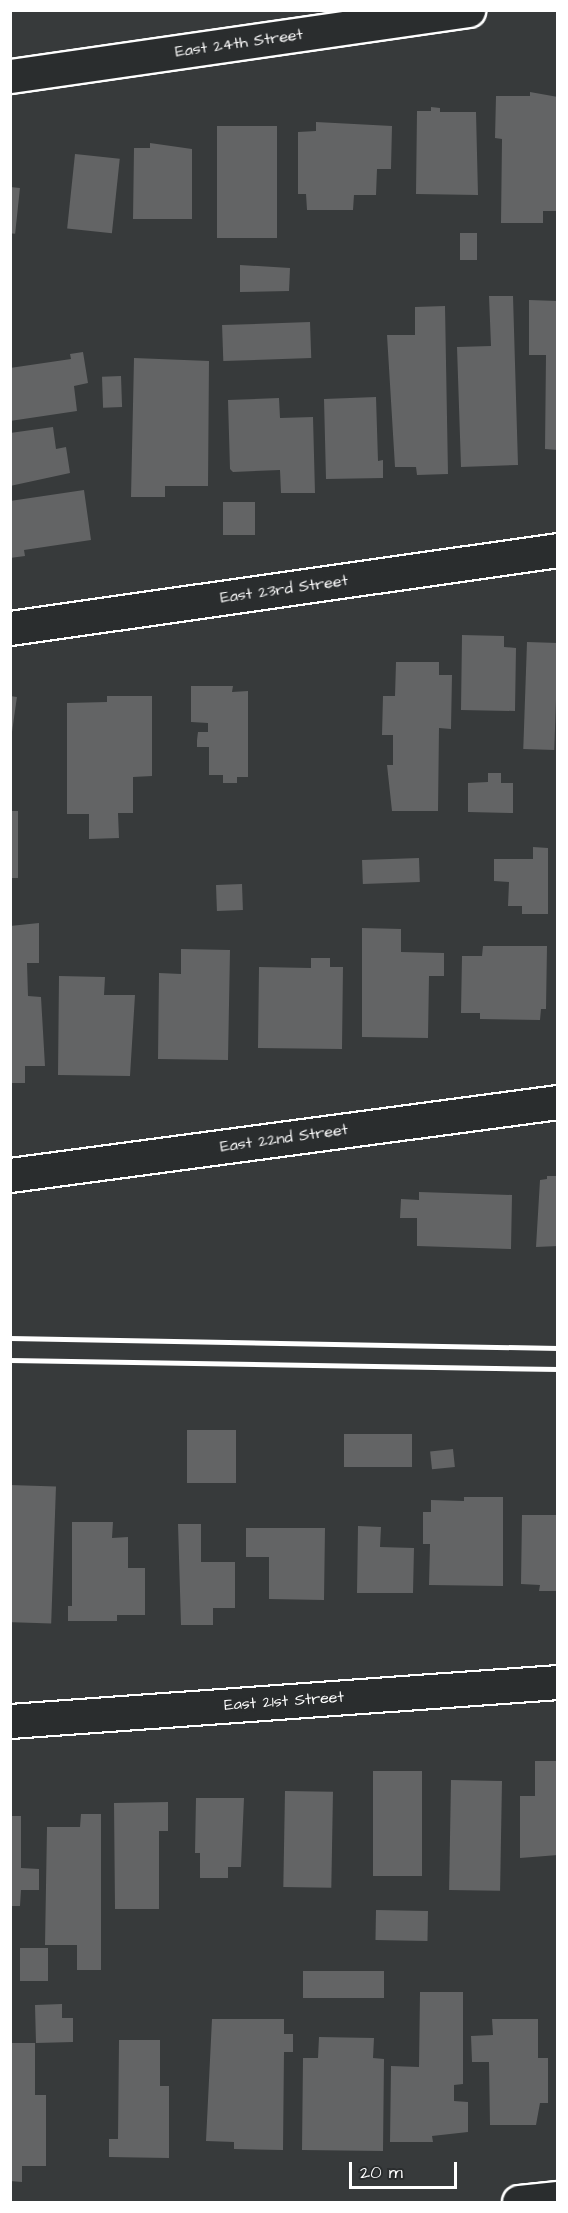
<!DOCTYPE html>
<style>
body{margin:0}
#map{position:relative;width:568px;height:2213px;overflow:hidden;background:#373a3b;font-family:"Architects Daughter",sans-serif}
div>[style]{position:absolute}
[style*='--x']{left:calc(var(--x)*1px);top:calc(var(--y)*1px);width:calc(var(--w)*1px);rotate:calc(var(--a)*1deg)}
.building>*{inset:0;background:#636465;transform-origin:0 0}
.roads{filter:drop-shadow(2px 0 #fff) drop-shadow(-2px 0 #fff) drop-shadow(0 2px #fff) drop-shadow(0 -2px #fff)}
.minor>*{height:33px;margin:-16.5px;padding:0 16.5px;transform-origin:16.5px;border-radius:16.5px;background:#2a2d2e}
.major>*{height:33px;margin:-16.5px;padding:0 16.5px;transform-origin:16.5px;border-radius:16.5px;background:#2a2d2e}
.rail>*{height:4.5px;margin:-2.25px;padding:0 2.25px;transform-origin:2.25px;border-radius:2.25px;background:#fff}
span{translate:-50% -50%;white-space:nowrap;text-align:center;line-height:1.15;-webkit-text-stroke:6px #2a2d2e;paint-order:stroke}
.street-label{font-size:16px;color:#fff}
.frame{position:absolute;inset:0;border:12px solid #fff;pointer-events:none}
.scale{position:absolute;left:349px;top:2162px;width:108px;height:27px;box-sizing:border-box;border:3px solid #fff;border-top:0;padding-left:8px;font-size:18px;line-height:21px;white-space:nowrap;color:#fff;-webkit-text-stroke:4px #2a2d2e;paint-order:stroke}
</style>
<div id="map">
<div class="building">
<div style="clip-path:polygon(530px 92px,558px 97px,557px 211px,543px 211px,543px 223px,501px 223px,502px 139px,495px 138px,496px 96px,530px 96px)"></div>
<div style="clip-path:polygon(431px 107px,440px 108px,440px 112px,476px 112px,478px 195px,416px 194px,417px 111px,431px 111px)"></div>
<div style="clip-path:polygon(316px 122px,392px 126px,391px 169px,377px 169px,376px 195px,354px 195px,353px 210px,307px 210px,306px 194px,298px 194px,298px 132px,316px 131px)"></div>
<div style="left:217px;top:126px;width:60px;height:112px"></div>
<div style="clip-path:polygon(150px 143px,192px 149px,192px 219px,133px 219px,134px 148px,150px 148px)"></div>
<div style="left:75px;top:154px;width:45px;height:75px;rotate:6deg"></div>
<div style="left:10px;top:187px;width:10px;height:46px;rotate:6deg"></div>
<div style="left:460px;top:233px;width:17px;height:27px"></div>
<div style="clip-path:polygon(240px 265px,290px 268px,289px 291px,240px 292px)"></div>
<div style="clip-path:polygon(489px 296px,513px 296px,518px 465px,461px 467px,457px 347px,491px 346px)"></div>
<div style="clip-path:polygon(529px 300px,558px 301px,558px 450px,545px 449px,546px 355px,529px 355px)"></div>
<div style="clip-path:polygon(445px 306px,448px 474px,417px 475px,416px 467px,395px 467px,387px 335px,415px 335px,415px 307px)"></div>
<div style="left:310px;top:322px;width:36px;height:88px;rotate:88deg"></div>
<div style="clip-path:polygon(83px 352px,88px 383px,74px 386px,77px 411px,10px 421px,10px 368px,71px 359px,70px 354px)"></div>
<div style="clip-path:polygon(134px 358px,209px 361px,208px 486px,165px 486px,165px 497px,131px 497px)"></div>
<div style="left:121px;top:376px;width:31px;height:19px;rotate:88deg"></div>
<div style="clip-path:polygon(376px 397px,378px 461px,383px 460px,383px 478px,326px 479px,324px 399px)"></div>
<div style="clip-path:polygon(279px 398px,280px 418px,313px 417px,315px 493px,281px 493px,280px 470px,233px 472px,230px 469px,228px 400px)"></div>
<div style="clip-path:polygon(53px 427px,56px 449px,66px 447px,70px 473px,10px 486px,10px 433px)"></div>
<div style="clip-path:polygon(84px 490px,91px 540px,24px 550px,25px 556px,10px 558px,10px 501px)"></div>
<div style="left:223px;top:502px;width:32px;height:33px"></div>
<div style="clip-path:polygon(462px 635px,504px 636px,504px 647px,516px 648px,515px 711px,461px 710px)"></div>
<div style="left:527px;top:642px;width:31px;height:107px;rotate:2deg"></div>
<div style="clip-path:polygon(396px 662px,439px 662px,439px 675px,452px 675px,451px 729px,439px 728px,438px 811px,392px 811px,387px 765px,393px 765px,393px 735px,382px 735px,383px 696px,395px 696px)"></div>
<div style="clip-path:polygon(191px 686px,233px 686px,232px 692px,248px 691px,248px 777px,237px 777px,237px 783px,223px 783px,223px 775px,209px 775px,209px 747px,197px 747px,197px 740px,198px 732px,208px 732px,208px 723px,191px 722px)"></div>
<div style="left:10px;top:696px;width:7px;height:85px;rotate:8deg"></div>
<div style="clip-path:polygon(107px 696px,152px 696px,152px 776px,133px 777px,133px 813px,118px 813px,119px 838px,89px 839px,89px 814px,67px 814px,67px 703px,107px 702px)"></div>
<div style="clip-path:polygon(488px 773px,501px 773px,501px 783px,513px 783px,513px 813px,468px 812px,468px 783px,488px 782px)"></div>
<div style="left:10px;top:811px;width:8px;height:67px"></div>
<div style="clip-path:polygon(533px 847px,548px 848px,548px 914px,522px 914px,522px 906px,508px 906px,509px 882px,494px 881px,494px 859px,533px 859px)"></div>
<div style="left:419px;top:858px;width:24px;height:57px;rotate:88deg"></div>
<div style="left:242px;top:884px;width:26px;height:26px;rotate:88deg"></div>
<div style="clip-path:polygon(39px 923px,39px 963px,27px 963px,28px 996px,41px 997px,45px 1066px,25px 1066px,25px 1083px,10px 1083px,10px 926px)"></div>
<div style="clip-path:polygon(362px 928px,401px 929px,401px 952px,444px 953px,444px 976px,429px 976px,428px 1038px,362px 1037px)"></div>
<div style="clip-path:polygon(483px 946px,547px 946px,546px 1009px,541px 1009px,540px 1020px,480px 1019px,480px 1013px,461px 1013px,462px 956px,482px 956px)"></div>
<div style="clip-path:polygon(181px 949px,230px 950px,228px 1060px,158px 1059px,159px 973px,181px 974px)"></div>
<div style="clip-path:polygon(311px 958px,330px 958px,330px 967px,343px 967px,342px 1049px,258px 1048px,259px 967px,311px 968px)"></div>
<div style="clip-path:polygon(59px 976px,105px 977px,104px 995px,135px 995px,130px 1076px,58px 1075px)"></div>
<div style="clip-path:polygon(547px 1176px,558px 1176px,558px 1246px,536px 1247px,540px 1180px,547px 1179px)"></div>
<div style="clip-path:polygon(419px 1192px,512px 1195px,511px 1249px,417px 1246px,417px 1218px,400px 1218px,401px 1199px,419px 1200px)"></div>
<div style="left:187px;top:1430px;width:49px;height:53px"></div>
<div style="left:344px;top:1434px;width:68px;height:33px"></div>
<div style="left:453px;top:1449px;width:18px;height:23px;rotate:84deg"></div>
<div style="left:10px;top:1485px;width:46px;height:137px;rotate:2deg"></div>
<div style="clip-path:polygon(464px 1497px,503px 1497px,503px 1586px,429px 1585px,430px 1544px,423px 1544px,423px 1512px,431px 1512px,431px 1500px,464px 1501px)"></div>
<div style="clip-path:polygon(522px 1515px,558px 1515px,558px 1591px,539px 1591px,540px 1585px,521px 1584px)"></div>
<div style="clip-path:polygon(72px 1522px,113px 1522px,112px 1538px,128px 1537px,128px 1568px,145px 1568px,145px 1615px,117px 1615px,117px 1621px,68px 1621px,68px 1606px,72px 1606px)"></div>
<div style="clip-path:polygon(178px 1524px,201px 1524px,201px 1562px,235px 1562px,235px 1608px,213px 1608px,213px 1625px,181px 1625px)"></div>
<div style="clip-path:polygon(358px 1526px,381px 1527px,380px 1547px,414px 1548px,413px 1593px,357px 1593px)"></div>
<div style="clip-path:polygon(246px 1528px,325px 1528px,324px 1600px,269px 1599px,269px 1557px,246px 1557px)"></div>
<div style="clip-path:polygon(535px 1761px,558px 1761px,558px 1855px,520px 1858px,520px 1796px,535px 1796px)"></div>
<div style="left:373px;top:1771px;width:49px;height:105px"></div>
<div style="left:451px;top:1780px;width:51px;height:110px;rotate:1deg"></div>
<div style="left:285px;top:1791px;width:48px;height:96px;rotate:1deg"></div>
<div style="clip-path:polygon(196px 1798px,244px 1798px,241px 1867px,228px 1867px,228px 1878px,200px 1878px,200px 1853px,195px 1853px)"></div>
<div style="clip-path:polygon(168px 1802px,168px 1831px,159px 1831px,159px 1909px,115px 1909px,114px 1803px)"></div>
<div style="clip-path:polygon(81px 1814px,101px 1814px,101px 1970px,77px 1970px,77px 1945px,45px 1945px,47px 1827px,80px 1827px)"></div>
<div style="clip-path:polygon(10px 1816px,21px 1816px,21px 1868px,39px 1869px,39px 1890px,21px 1890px,20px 1906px,10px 1906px)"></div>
<div style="left:376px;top:1910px;width:52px;height:30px;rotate:1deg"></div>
<div style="left:20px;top:1948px;width:28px;height:33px"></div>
<div style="left:384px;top:1971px;width:27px;height:81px;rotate:90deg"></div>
<div style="clip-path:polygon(420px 1992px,463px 1992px,463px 2084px,454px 2085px,454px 2101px,468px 2102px,468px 2132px,432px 2136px,433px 2142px,390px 2142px,391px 2066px,419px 2067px)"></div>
<div style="clip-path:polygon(62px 2004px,62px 2018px,73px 2018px,73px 2042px,36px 2043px,35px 2005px)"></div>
<div style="clip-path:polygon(212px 2019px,284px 2019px,284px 2034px,293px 2034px,293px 2052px,284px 2052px,283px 2150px,234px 2149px,234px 2142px,206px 2141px)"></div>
<div style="clip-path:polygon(492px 2019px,538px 2019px,538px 2058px,548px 2058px,548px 2103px,540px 2103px,536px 2125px,490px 2125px,489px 2062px,472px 2062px,471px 2036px,493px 2035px)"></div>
<div style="clip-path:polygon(319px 2037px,374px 2038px,373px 2058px,384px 2059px,383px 2151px,302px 2150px,303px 2058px,318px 2058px)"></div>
<div style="clip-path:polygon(119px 2040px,160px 2040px,160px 2086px,169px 2086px,169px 2158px,109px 2157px,109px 2139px,118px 2139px)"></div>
<div style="clip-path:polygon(10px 2043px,35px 2043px,35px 2095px,46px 2095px,46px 2166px,22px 2166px,22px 2182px,10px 2181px)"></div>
</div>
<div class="roads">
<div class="minor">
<div style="--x:10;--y:76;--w:463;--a:-8.2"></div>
<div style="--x:10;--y:628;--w:554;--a:-8.1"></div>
<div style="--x:10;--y:1175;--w:553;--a:-7.59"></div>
<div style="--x:519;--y:2202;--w:39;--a:-6"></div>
</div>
<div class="major">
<div style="--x:10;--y:1721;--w:549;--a:-4.07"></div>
</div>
</div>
<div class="rail">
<div style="--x:10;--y:1338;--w:548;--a:1.05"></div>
<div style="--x:10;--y:1360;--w:548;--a:0.94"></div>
</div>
<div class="street-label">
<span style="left:239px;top:43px;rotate:-8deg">East 24th Street</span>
<span style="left:284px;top:589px;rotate:-8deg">East 23rd Street</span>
<span style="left:284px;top:1138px;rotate:-8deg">East 22nd Street</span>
<span style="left:284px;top:1701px;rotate:-4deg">East 21st Street</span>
</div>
<div class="frame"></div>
<div class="scale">20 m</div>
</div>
